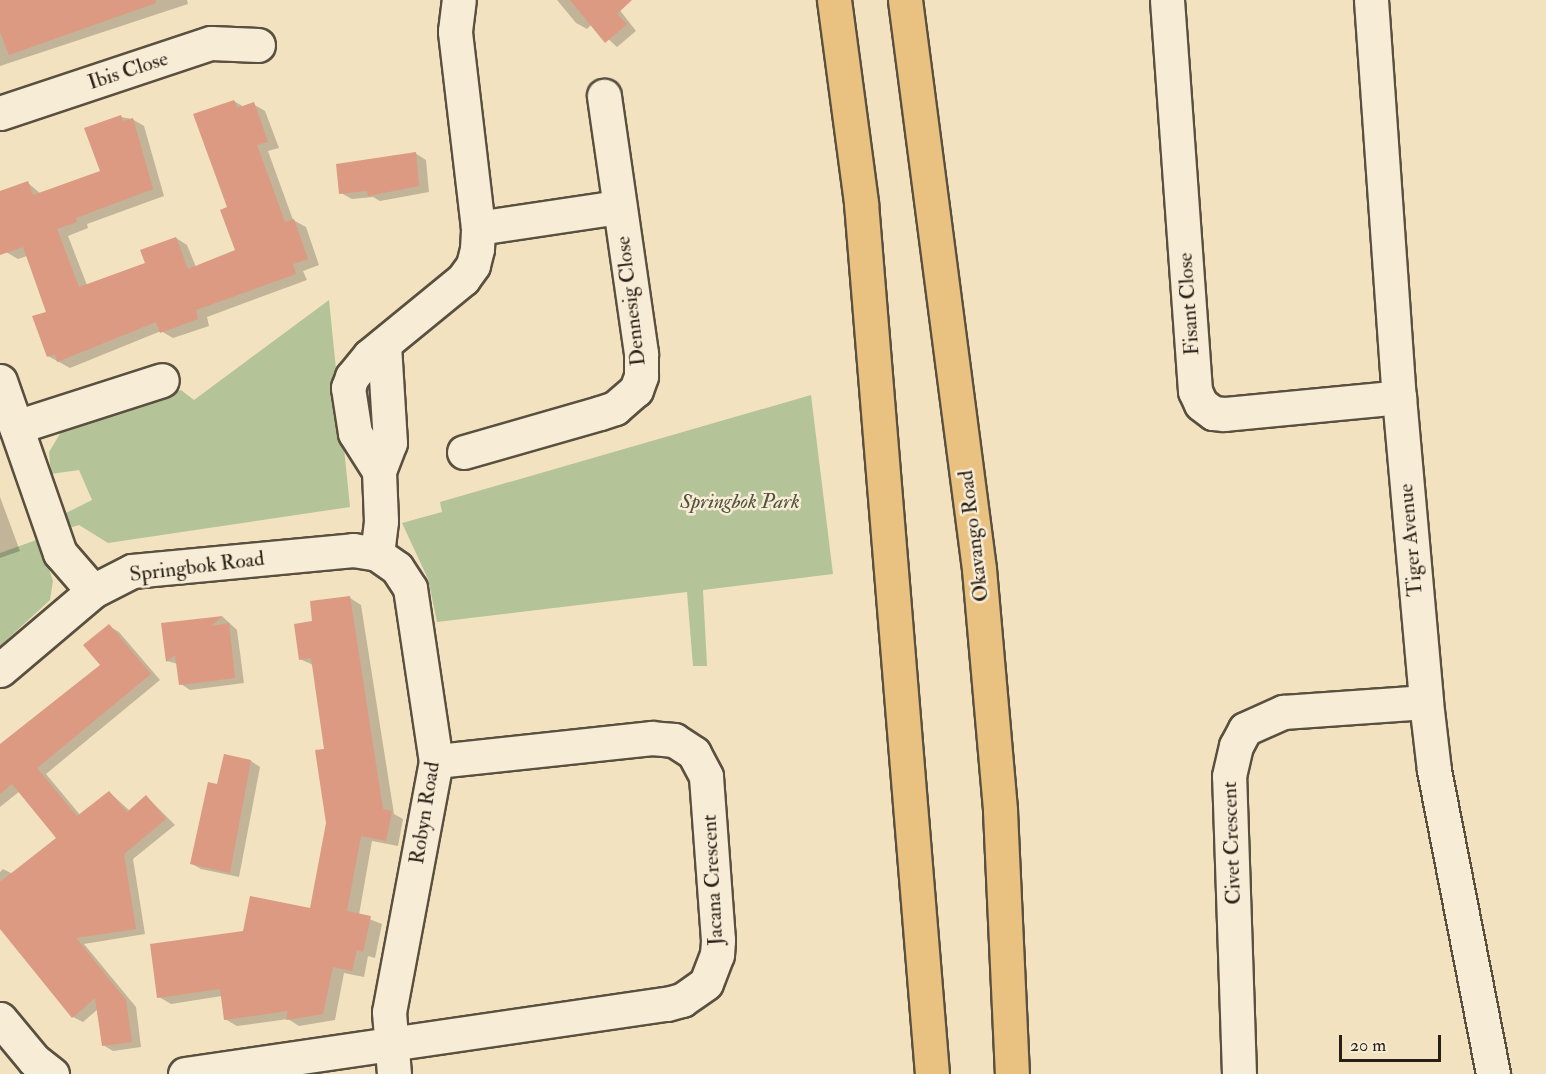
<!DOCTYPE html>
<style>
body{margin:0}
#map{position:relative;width:1546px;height:1074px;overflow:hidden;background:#f2e2c0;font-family:"IM FELL Double Pica",serif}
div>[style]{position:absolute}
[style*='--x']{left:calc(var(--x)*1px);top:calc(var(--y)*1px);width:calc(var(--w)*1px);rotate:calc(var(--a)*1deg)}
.green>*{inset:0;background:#b4c498}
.shadow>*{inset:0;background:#0003}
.building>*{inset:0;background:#db9a81}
.roads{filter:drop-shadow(2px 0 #5a5040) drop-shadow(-2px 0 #5a5040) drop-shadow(0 2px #5a5040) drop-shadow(0 -2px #5a5040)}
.minor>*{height:33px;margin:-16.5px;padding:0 16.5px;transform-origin:16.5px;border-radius:16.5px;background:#f7ecd6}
.major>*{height:33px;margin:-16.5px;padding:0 16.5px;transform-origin:16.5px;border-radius:16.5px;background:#e9c180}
span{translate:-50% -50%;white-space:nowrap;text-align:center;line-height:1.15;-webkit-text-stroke:5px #f7ecd6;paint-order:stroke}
.street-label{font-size:21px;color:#281f15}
.park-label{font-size:21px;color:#52513c;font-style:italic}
.scale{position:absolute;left:1339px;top:1035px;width:102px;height:27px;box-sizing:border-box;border:3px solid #281f15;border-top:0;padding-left:8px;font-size:18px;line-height:21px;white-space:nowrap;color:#281f15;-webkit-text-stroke:4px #f7ecd6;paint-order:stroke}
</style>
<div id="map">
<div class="green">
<div style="clip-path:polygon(329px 300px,350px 507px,108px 543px,79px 525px,69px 528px,64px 514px,92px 500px,79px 470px,51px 474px,49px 452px,61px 432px,181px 390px,194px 400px)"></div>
<div style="clip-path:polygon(811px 395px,833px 574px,703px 590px,707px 666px,693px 666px,687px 592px,437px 622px,428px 579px,402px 523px,442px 512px,440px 502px)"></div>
<div style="clip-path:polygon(39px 539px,53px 581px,50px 600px,0 646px,0 553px)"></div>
</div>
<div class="shadow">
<div style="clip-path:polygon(0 0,187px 0,188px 4px,0 66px)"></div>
<div style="clip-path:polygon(557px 0,612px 0,636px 31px,617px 47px,592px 24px,587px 29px,576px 23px)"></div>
<div style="clip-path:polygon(234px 101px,244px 107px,253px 104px,265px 111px,279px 148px,268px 151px,293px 220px,306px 227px,319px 265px,303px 271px,307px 280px,207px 317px,209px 326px,173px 338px,161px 331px,70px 368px,48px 356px,47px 313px,27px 256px,18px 259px,6px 252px,0 236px,0 193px,28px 183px,41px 194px,101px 172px,121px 117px,132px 119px,144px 126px,164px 196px,87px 224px,88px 228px,68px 236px,87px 285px,147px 264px,176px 238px,187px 245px,196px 267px,237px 251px,228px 208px)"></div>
<div style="clip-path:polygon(415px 153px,426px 160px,429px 192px,380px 201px,373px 197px,352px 199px,341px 193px)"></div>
<div style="clip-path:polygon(0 497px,20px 551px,0 558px)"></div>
<div style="clip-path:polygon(350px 598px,361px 605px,394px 814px,403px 819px,398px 846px,372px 841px,359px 915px,382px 924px,375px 958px,368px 956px,364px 977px,344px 973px,335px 1020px,299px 1026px,288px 1019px,237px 1026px,225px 1019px,222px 996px,171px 1004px,159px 997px,244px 932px,311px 910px,327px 823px,325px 750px,313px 665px,300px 659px,314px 623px)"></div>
<div style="clip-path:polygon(223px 617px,237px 630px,244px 683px,190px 690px,181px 684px,178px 664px,167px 661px,163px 625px)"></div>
<div style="clip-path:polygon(109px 626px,119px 632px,160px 680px,46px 774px,81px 816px,109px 792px,130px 811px,147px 797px,175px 825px,133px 859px,145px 934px,84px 944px,136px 1007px,141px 1047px,113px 1051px,103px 1045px,98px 1009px,83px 1022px,73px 1017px,0 928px,0 872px,3px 869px,13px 874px,58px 838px,20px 791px,0 807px,0 745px,102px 665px)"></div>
<div style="clip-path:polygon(251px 761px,260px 767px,239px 877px,201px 869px,192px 864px,219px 786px)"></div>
</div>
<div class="building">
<div style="clip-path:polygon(0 0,156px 0,156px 3px,9px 55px,0 32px)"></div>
<div style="clip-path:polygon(570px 0,632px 0,617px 14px,627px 24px,605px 43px)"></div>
<div style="clip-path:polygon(234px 100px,237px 108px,254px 102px,268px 142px,257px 145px,285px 222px,294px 219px,308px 259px,293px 264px,296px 274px,196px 310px,198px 319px,160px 333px,156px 322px,57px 362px,55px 354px,47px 357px,32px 316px,46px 312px,23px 247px,0 255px,0 191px,28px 181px,33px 195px,100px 171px,84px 128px,121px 115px,123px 121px,133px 118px,153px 189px,76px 218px,77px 222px,57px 229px,79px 287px,145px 263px,140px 250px,176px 237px,188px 269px,235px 250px,220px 210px,227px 207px,193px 114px)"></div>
<div style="clip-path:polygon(416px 152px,419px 186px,368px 196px,367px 191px,339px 194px,336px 164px)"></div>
<div style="clip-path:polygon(350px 596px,383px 809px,392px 811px,386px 841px,361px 836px,347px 911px,371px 916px,363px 952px,357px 950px,352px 971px,333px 967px,323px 1014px,286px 1020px,288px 1011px,224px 1020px,220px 989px,157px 998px,150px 944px,243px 931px,250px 896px,310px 908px,326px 823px,315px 750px,324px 749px,311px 658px,299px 660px,294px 624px,312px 621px,310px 601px)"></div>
<div style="clip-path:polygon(223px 616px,211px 626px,229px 623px,235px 678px,179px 685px,175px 655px,166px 662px,161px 623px)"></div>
<div style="clip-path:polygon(109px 624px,151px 674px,37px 768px,77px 816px,109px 791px,127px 812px,146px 795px,166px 819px,124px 854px,136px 929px,76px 938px,126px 1000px,132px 1042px,102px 1046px,95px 998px,72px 1018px,0 929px,0 882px,56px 838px,12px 784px,0 794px,0 744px,100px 665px,83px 645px)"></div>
<div style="clip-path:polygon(224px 754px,251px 760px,230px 873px,190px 864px,208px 782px,217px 784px)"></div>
</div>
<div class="roads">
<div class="minor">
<div style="--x:1167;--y:0;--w:392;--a:85.9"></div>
<div style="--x:1195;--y:391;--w:14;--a:65"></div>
<div style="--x:1201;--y:404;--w:15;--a:37"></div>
<div style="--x:1213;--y:413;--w:11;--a:5"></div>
<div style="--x:1224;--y:414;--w:176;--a:-5.5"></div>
<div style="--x:1371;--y:0;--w:398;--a:86"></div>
<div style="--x:1399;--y:397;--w:306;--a:84.9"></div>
<div style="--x:1426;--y:702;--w:68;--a:83.3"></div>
<div style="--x:1434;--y:770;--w:310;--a:79"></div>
<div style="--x:0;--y:113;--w:222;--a:-18.4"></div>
<div style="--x:211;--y:43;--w:47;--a:2.4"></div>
<div style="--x:478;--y:228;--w:143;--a:-8.5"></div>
<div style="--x:0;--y:381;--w:182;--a:70.8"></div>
<div style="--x:60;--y:553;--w:50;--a:49"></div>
<div style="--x:16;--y:427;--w:153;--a:-17.8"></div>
<div style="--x:464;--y:452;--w:141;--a:-16"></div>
<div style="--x:600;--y:413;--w:16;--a:-18"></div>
<div style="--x:615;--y:408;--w:28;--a:-41"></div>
<div style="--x:636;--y:390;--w:15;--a:-70"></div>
<div style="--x:641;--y:376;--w:23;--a:-90"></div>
<div style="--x:641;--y:353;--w:260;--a:-98.2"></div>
<div style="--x:379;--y:471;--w:45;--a:-122.3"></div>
<div style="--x:355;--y:433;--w:46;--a:-98.8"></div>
<div style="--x:348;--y:388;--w:12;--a:-70"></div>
<div style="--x:352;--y:377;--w:27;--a:-51"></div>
<div style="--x:369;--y:356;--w:122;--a:-39.3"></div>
<div style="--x:463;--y:279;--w:17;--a:-54"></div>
<div style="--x:473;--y:265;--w:16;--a:-76"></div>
<div style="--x:477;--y:249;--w:21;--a:-87"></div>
<div style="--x:478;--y:228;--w:198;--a:-96.7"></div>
<div style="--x:455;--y:31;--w:31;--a:-83"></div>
<div style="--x:377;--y:554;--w:33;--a:-83"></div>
<div style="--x:381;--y:521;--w:50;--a:-92.3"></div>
<div style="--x:379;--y:471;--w:30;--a:-69"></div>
<div style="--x:390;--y:443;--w:97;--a:-93.5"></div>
<div style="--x:0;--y:670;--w:122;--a:-40.3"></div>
<div style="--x:93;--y:591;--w:44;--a:-27.1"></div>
<div style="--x:132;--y:571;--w:222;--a:-5.4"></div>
<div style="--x:353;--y:550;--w:24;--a:9"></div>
<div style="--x:377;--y:554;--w:24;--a:35"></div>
<div style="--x:397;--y:568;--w:24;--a:57"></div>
<div style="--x:410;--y:588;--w:175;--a:81.5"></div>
<div style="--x:436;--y:761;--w:255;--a:100.6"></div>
<div style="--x:389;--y:1012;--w:62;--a:85.4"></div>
<div style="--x:0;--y:1019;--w:53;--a:50.3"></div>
<div style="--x:34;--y:1060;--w:23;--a:38"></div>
<div style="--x:185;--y:1074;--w:487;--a:-8.3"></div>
<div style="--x:667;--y:1004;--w:16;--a:-15"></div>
<div style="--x:682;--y:1000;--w:29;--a:-35"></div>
<div style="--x:706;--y:983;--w:30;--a:-69"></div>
<div style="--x:717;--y:955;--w:15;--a:-86"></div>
<div style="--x:718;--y:940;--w:164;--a:-94.2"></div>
<div style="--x:706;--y:776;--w:26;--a:-118"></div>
<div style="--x:694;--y:753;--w:24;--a:-147"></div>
<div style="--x:674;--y:740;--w:22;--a:-175"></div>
<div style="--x:652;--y:738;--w:217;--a:173.9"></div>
<div style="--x:1239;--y:1074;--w:298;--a:-91.9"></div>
<div style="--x:1229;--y:776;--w:31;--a:-77"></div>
<div style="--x:1236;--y:746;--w:19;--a:-62"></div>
<div style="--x:1245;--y:729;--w:42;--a:-24.1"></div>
<div style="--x:1283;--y:712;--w:143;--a:-4"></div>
</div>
<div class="major">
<div style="--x:834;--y:0;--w:205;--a:82.4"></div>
<div style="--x:861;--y:203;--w:874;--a:85.34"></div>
<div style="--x:905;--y:0;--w:574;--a:82.59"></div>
<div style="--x:979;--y:569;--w:243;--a:85"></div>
<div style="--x:1000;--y:811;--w:263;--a:87.4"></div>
</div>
</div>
<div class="street-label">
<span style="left:128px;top:71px;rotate:-18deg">Ibis Close</span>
<span style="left:631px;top:301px;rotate:-97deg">Dennesig Close</span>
<span style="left:1189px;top:304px;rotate:-94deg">Fisant Close</span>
<span style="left:974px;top:536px;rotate:-97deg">Okavango Road</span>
<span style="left:1411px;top:540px;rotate:-95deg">Tiger Avenue</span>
<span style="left:197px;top:567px;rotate:-7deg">Springbok Road</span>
<span style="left:425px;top:813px;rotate:-81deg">Robyn Road</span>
<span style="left:1232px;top:843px;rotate:-92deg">Civet Crescent</span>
<span style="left:713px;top:880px;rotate:-93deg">Jacana Crescent</span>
</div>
<div class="park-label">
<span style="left:740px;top:502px">Springbok Park</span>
</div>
<div class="scale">20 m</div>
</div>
